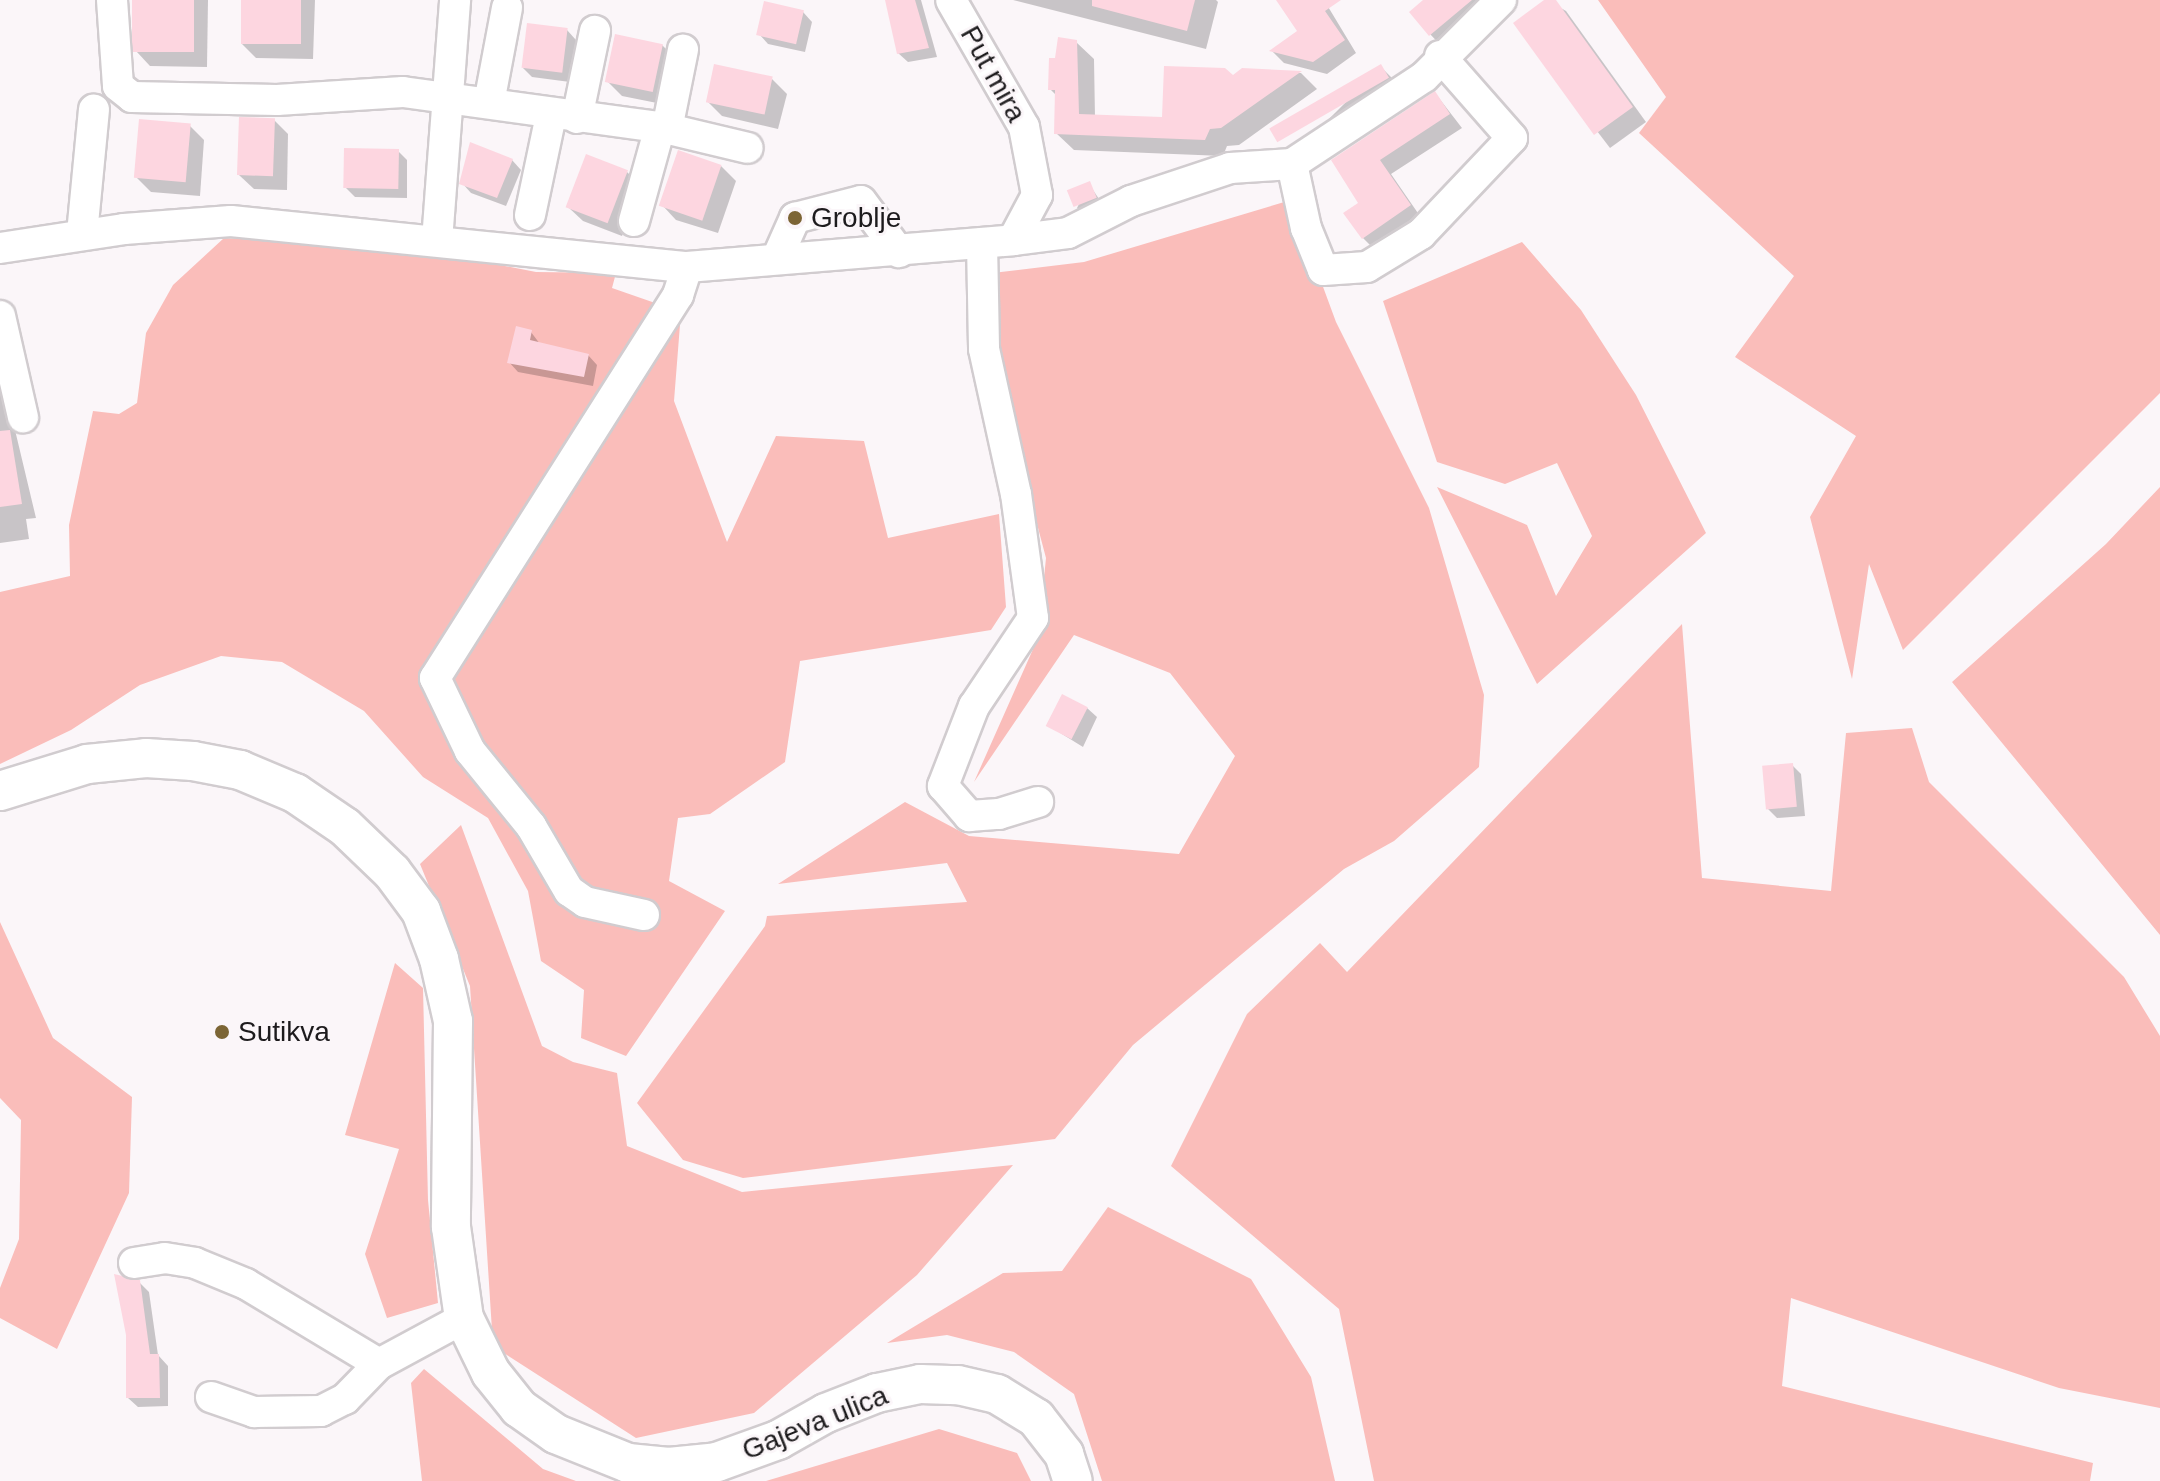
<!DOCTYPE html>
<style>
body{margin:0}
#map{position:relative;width:2160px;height:1481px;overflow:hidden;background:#fbf6f9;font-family:Arial,sans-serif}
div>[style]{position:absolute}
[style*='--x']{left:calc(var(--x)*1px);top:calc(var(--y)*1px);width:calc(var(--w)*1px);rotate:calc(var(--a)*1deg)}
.green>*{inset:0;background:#fabdba}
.shadow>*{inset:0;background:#0003;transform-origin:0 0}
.building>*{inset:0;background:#fdd6e0;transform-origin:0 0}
.roads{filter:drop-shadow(2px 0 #d1cccf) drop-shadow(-2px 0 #d1cccf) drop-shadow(0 2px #d1cccf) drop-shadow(0 -2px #d1cccf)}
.minor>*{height:30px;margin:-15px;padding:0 15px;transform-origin:15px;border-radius:15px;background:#fff}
.major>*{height:38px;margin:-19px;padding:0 19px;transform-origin:19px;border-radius:19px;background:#fff}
.dots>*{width:22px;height:22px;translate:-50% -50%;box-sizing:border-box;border:4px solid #fbf6f9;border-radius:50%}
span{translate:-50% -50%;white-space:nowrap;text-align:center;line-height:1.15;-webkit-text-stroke:6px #fbf6f9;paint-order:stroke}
.street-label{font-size:28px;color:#1d1b1d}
.poi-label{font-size:28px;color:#1d1b1d}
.left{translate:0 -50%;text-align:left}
</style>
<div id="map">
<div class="green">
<div style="clip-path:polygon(1598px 0,2160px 0,2160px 393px,1903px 650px,1869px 564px,1852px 679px,1810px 517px,1856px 436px,1735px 357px,1794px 276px,1639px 133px,1666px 97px)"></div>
<div style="clip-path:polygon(1291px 200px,1336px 322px,1429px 508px,1484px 695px,1479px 767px,1394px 841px,1344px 869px,1133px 1045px,1055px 1139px,743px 1178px,683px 1160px,637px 1103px,765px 926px,767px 916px,967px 902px,947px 863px,778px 884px,905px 802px,969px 836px,1179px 854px,1235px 756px,1170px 673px,1074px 635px,974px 782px,1038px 638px,1046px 558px,1015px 441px,984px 274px,1084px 262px)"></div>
<div style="clip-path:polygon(224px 238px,411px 248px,536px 272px,616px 273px,612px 288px,681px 312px,674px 401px,727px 542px,776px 436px,864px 441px,888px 538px,999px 514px,1006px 607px,991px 630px,800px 661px,785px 762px,710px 814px,678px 818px,669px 881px,725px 911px,626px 1056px,581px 1038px,584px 990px,541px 961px,528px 891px,488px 818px,423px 777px,364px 711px,282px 662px,221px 656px,140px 685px,71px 730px,0 764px,0 592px,70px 576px,69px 525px,93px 411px,119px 414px,137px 403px,146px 333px,173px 285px)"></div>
<div style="clip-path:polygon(1522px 242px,1581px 310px,1636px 395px,1706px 533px,1537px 684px,1437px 487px,1527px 525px,1556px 596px,1592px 536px,1557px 463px,1505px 484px,1437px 462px,1383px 301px)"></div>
<div style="clip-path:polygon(2160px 487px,2160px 935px,1952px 682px,2106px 544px)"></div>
<div style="clip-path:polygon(1682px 624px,1702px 878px,1831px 891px,1846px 733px,1912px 728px,1929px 782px,2124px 977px,2160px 1036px,2160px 1408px,2059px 1388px,1791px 1298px,1782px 1386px,2093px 1463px,2090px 1481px,1374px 1481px,1339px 1309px,1171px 1166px,1247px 1014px,1320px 943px,1347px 972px)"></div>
<div style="clip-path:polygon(461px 825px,542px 1046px,573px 1062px,617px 1073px,627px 1146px,742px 1192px,1013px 1165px,917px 1275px,754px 1413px,636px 1438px,493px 1346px,470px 986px,420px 864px)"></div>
<div style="clip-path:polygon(0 922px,53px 1038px,132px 1097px,129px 1193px,57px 1349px,0 1318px,0 1288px,19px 1239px,21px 1120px,0 1098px)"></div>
<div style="clip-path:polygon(395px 963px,423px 988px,428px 1200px,438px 1303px,387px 1318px,365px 1254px,399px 1149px,345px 1135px)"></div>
<div style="clip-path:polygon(1108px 1207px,1251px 1279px,1311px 1377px,1335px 1481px,1102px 1481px,1074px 1394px,1014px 1352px,947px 1335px,887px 1343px,1003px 1273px,1062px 1271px)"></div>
<div style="clip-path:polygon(424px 1369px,543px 1469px,576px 1481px,422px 1481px,411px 1383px)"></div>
<div style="clip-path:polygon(939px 1429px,1017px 1453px,1031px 1481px,766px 1481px)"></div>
</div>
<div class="shadow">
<div style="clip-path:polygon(134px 0,208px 0,207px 67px,150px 66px,136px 51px)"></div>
<div style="clip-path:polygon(243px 0,315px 0,313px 59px,256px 58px,242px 44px)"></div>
<div style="clip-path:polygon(886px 0,921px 0,937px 57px,908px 62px,898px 53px)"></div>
<div style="clip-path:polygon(1013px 0,1216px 0,1218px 2px,1206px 49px)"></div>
<div style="clip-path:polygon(1287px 0,1324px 0,1356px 53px,1327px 74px,1284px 63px,1272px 51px,1300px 32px)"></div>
<div style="clip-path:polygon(1426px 0,1504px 0,1444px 49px,1430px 34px)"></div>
<div style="clip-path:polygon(1547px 0,1566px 11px,1646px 122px,1610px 148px,1515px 24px)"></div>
<div style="clip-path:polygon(803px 12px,812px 22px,805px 52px,768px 44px,759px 34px)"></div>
<div style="clip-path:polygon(567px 30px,576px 40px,570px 82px,532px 77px,523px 68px)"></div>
<div style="clip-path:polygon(1076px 42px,1094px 59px,1095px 117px,1164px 119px,1242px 71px,1301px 73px,1317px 89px,1239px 145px,1227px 146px,1223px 156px,1074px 150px,1056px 133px,1057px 96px,1050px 89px,1057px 60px)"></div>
<div style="clip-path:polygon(662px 45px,677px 60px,667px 105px,622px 96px,607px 81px)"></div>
<div style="left:1381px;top:67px;width:20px;height:127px;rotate:45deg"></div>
<div style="clip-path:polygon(772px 79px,787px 94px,778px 129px,722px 116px,708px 102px)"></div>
<div style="clip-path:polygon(1435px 93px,1462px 128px,1391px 174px,1422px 219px,1376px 251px,1363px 238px,1361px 203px,1334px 161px)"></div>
<div style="clip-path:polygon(274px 120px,288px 134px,287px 190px,254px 189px,239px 175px)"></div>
<div style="clip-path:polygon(190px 126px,204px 140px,200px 196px,151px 192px,136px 177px)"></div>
<div style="clip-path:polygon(398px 151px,407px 160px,407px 198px,355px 197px,346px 188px)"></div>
<div style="clip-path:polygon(512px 160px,521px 170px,506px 206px,471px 193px,462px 183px)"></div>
<div style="clip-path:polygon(721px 166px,736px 181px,718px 233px,676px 220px,662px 205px)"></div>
<div style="clip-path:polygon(627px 172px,641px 186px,622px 236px,583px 221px,568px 207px)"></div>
<div style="clip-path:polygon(1089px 184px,1105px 208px,1086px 217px,1077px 208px)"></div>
<div style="clip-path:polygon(531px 332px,540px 344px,588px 355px,597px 365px,593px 386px,518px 372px,509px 362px)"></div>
<div style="clip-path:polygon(0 367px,36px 518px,26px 519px,29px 539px,0 543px)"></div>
<div style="clip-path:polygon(1087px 708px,1097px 717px,1083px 747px,1049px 726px)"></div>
<div style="clip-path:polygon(1792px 765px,1801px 774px,1805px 816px,1777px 818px,1768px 809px)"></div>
<div style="clip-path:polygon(139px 1282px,149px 1292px,158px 1355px,168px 1366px,168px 1406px,138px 1407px,128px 1398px)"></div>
</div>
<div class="building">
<div style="left:132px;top:0;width:62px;height:52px"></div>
<div style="left:241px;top:0;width:60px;height:44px"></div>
<div style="clip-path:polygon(885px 0,915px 0,929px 48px,897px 54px)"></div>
<div style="clip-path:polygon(1092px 0,1195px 0,1187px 31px,1092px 6px)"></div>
<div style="clip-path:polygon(1276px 0,1341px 0,1325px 11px,1345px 40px,1313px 62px,1269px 51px,1297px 31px)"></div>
<div style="clip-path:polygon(1423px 0,1472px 0,1429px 36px,1409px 12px)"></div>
<div style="clip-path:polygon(1544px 0,1556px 0,1633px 107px,1594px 135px,1513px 23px)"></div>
<div style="left:764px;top:1px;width:41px;height:35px;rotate:13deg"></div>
<div style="left:527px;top:23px;width:41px;height:45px;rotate:7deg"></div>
<div style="left:615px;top:34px;width:49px;height:49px;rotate:12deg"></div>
<div style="clip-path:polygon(1058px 37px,1077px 40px,1079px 114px,1162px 117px,1164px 66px,1225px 68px,1233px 75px,1242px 68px,1302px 71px,1221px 128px,1210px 129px,1205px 140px,1054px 134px,1055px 90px,1048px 90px,1049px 58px,1055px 58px)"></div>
<div style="left:714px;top:64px;width:60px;height:39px;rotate:12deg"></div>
<div style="left:1381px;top:64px;width:16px;height:129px;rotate:60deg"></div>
<div style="clip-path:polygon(1435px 91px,1450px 114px,1380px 160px,1411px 205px,1362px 239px,1343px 213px,1358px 203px,1331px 160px)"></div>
<div style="left:239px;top:117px;width:36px;height:58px;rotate:2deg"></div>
<div style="left:139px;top:119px;width:52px;height:59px;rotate:5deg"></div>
<div style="clip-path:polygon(470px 142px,513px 159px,497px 198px,459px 184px)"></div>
<div style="left:344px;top:148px;width:55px;height:40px;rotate:1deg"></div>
<div style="left:678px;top:150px;width:46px;height:59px;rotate:19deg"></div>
<div style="left:586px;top:154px;width:45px;height:57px;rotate:21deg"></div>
<div style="left:1090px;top:181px;width:18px;height:25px;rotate:68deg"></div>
<div style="clip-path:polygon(516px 326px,532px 330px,530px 340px,589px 354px,584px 377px,507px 363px)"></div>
<div style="clip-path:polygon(10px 430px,22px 504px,0 507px,0 431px)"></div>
<div style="left:1062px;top:694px;width:29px;height:36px;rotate:27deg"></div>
<div style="left:1793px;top:763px;width:44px;height:31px;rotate:85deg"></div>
<div style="clip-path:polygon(114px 1274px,140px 1280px,150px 1354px,159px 1354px,160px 1398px,126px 1398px,126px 1335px)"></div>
</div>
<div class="roads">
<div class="minor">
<div style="--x:112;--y:0;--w:86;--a:86"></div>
<div style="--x:118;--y:86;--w:18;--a:38"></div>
<div style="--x:132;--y:97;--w:145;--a:1.2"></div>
<div style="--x:277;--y:100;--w:126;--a:-3.6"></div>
<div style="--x:403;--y:92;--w:259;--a:7.8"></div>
<div style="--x:660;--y:127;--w:90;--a:13.4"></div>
<div style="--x:489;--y:103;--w:97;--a:-79.3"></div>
<div style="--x:577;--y:118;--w:89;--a:-78.3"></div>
<div style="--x:667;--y:129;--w:81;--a:-78.6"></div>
<div style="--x:1292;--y:164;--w:158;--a:-33.4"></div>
<div style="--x:1424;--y:77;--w:109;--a:-45"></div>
<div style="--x:530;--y:215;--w:102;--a:-78.1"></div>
<div style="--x:634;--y:221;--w:98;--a:-74.5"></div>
<div style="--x:82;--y:234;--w:125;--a:-84.5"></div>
<div style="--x:1013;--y:240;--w:55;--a:-7.3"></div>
<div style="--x:1068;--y:233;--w:71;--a:-26.9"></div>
<div style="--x:1131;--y:201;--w:104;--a:-18.4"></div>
<div style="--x:1230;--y:168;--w:62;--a:-3.7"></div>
<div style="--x:1292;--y:164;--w:66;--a:77.7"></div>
<div style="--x:1306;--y:228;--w:45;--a:68"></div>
<div style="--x:1323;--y:270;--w:44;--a:-3.9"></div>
<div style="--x:1367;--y:267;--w:63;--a:-31.4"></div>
<div style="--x:1421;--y:234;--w:132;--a:-46.5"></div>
<div style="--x:1512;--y:138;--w:109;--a:-131.3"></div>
<div style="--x:437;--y:241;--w:242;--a:-85.7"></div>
<div style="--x:982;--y:243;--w:106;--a:88.9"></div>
<div style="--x:984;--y:349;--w:148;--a:77.6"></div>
<div style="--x:1016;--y:494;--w:125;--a:82.2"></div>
<div style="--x:1033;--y:618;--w:106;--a:123.8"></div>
<div style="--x:974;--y:706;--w:86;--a:111.2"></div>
<div style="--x:943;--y:786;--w:40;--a:49"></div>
<div style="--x:969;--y:816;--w:30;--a:-4"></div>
<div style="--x:999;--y:814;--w:41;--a:-17.1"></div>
<div style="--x:0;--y:248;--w:125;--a:-8.7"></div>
<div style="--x:124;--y:229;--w:107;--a:-4.3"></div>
<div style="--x:231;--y:221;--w:458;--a:5.8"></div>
<div style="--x:687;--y:267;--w:327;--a:-4.7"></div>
<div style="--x:1013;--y:240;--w:51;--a:-61.9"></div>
<div style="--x:1037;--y:195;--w:69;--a:-100.8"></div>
<div style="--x:1024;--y:127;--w:146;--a:-119.9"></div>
<div style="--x:778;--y:256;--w:42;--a:-65.9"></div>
<div style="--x:795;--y:218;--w:68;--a:-14.4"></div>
<div style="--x:861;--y:201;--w:64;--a:53.3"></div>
<div style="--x:0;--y:316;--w:104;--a:77.2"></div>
<div style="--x:644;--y:915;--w:60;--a:-167.6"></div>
<div style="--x:585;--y:902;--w:19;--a:-145"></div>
<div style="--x:569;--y:891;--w:75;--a:-120.3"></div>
<div style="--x:531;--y:826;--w:97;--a:-129.1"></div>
<div style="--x:470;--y:751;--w:81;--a:-115.6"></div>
<div style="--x:435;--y:678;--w:454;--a:-57.6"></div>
<div style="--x:678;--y:295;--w:29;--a:-72"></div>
<div style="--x:134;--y:1263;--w:31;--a:-9"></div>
<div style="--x:165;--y:1258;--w:30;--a:9"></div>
<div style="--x:195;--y:1263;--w:55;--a:22.4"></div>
<div style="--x:246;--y:1284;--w:155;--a:31"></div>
<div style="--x:211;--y:1397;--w:46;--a:19.2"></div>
<div style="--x:254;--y:1412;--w:67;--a:-0.9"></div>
<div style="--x:321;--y:1411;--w:27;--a:-27"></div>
<div style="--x:345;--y:1399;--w:49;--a:-45.8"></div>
<div style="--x:379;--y:1364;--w:97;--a:-28.4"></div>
</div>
<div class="major">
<div style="--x:0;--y:791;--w:91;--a:-17.2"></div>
<div style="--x:87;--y:764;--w:59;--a:-5.8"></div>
<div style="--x:146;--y:758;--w:47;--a:3.7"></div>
<div style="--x:193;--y:761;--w:48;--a:10.8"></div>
<div style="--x:240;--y:770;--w:60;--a:22.7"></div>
<div style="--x:295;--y:793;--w:60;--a:34.2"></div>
<div style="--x:345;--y:827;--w:65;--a:43.8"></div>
<div style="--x:392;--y:872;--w:49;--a:53.4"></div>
<div style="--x:421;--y:911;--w:51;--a:69.4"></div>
<div style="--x:439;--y:959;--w:64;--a:77.3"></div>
<div style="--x:453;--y:1021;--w:206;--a:90.6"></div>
<div style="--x:451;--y:1227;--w:92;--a:81.9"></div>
<div style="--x:464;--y:1318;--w:61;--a:63.9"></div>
<div style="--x:491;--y:1373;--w:45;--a:51.3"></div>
<div style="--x:519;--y:1408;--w:45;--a:35.1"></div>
<div style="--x:556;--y:1434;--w:78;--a:21.9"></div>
<div style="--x:628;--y:1463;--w:41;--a:5.6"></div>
<div style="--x:669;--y:1467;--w:48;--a:-5.9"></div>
<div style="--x:717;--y:1462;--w:65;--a:-19.8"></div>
<div style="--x:778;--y:1440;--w:55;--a:-29.4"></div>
<div style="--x:826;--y:1413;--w:55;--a:-21.4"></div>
<div style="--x:877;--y:1393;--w:44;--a:-11.8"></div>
<div style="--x:920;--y:1384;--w:38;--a:2"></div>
<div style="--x:958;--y:1385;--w:40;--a:13"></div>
<div style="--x:997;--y:1394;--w:46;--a:31.6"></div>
<div style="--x:1036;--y:1418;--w:46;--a:52.1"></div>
<div style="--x:1064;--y:1454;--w:28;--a:72"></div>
</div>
</div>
<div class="dots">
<div style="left:795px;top:218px;background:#7c6535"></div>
<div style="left:222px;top:1032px;background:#7c6535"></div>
</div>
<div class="street-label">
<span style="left:993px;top:74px;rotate:61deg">Put mira</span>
<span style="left:815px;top:1423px;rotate:-22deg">Gajeva ulica</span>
</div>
<div class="poi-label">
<span class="left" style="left:811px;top:218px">Groblje</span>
<span class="left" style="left:238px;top:1032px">Sutikva</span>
</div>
</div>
